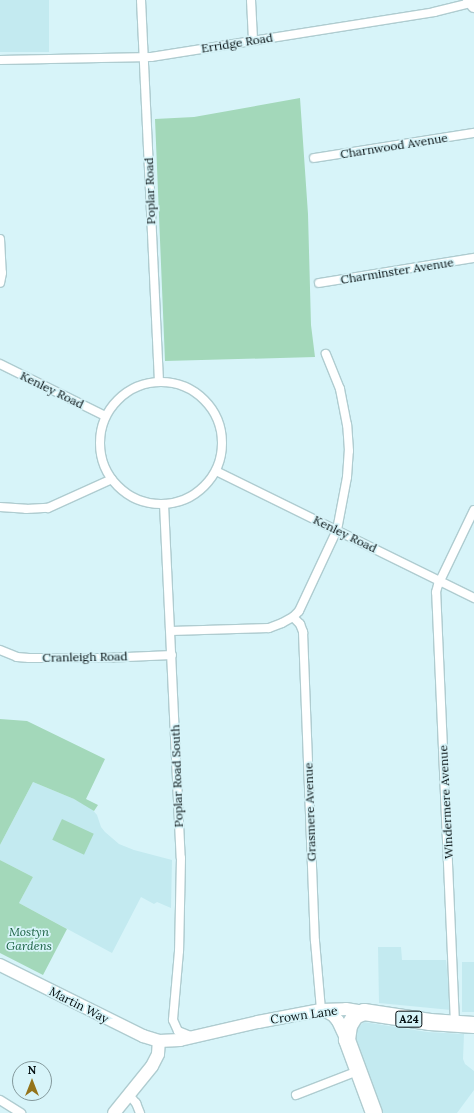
<!DOCTYPE html>
<style>
body{margin:0}
#map{position:relative;width:474px;height:1113px;overflow:hidden;background:#d7f4f9;font-family:Lora,serif}
div>[style]{position:absolute}
[style*='--x']{left:calc(var(--x)*1px);top:calc(var(--y)*1px);width:calc(var(--w)*1px);rotate:calc(var(--a)*1deg)}
.built>*{inset:0;background:#c3eaf0;transform-origin:0 0}
.green>*{inset:0;background:#a3d8ba;transform-origin:0 0}
.roads{filter:drop-shadow(1px 0 #afccd0) drop-shadow(-1px 0 #afccd0) drop-shadow(0 1px #afccd0) drop-shadow(0 -1px #afccd0)}
.street>*{height:8px;margin:-4px;padding:0 4px;transform-origin:4px;border-radius:4px;background:#fff}
.street>.ring{margin:-4px;padding:0;box-sizing:content-box;background:none;border:8px solid #fff;border-radius:50%}
.secondary>*{height:12px;margin:-6px;padding:0 6px;transform-origin:6px;border-radius:6px;background:#fff}
.highway>*{height:16px;margin:-8px;padding:0 8px;transform-origin:8px;border-radius:8px;background:#fff}
span{translate:-50% -50%;white-space:nowrap;text-align:center;line-height:1.15;-webkit-text-stroke:3.5px #d7f4f9;paint-order:stroke}
.shield-label span{padding:1px 3px;background:#d7f4f9;border:1px solid;border-radius:3px;-webkit-text-stroke-width:0}
.shield-label{font-size:11px;color:#040d0f;font-weight:700}
.street-label{font-size:12px;color:#040d0f}
.park-label{font-size:12px;color:#1b6142;font-style:italic}
.north{position:absolute;left:12px;top:1061px;width:40px;height:40px;box-sizing:border-box;background:#d7f4f9;border:1px solid #83989b;border-radius:50%;rotate:0deg;font-size:11px;font-weight:700;line-height:16px;text-align:center;color:#040d0f}
.north::after{content:'';display:block;margin:auto;width:14px;height:18px;background:#94731a;clip-path:polygon(50% 0,100% 100%,50% 72%,0 100%)}
</style>
<div id="map">
<div class="built">
<div style="left:0;top:0;width:49px;height:52px"></div>
<div style="clip-path:polygon(33px 782px,74px 799px,90px 807px,97px 815px,101px 827px,105px 832px,119px 844px,134px 850px,172px 860px,171px 908px,157px 902px,154px 904px,141px 897px,112px 953px,19px 903px,33px 877px,0 860px,0 845px)"></div>
<div style="clip-path:polygon(378px 947px,401px 947px,402px 960px,446px 960px,451px 1010px,379px 1003px)"></div>
<div style="left:474px;top:962px;width:50px;height:12px;rotate:90deg"></div>
<div style="clip-path:polygon(364px 1022px,427px 1032px,464px 1034px,463px 1059px,465px 1064px,474px 1071px,474px 1090px,457px 1113px,383px 1113px,356px 1040px,356px 1029px)"></div>
</div>
<div class="green">
<div style="clip-path:polygon(300px 98px,308px 214px,311px 325px,315px 357px,165px 361px,155px 119px,194px 117px)"></div>
<div style="clip-path:polygon(0 719px,27px 721px,105px 759px,86px 799px,98px 805px,94px 811px,74px 799px,33px 782px,0 845px)"></div>
<div style="left:62px;top:819px;width:35px;height:23px;rotate:25deg"></div>
<div style="clip-path:polygon(0 860px,33px 877px,19px 903px,67px 929px,43px 975px,0 953px)"></div>
</div>
<div class="roads">
<div class="street">
<div style="--x:141;--y:0;--w:381;--a:87.3"></div>
<div style="--x:251;--y:0;--w:40;--a:87.1"></div>
<div style="--x:0;--y:60;--w:151;--a:-1.1"></div>
<div style="--x:151;--y:57;--w:287;--a:-9"></div>
<div style="--x:434;--y:12;--w:37;--a:-14"></div>
<div style="--x:314;--y:158;--w:162;--a:-8.9"></div>
<div style="--x:0;--y:239;--w:34;--a:87"></div>
<div style="--x:2;--y:273;--w:10;--a:101"></div>
<div style="--x:319;--y:283;--w:157;--a:-9.2"></div>
<div style="--x:0;--y:364;--w:117;--a:26.3"></div>
<div class="ring" style="left:100px;top:382px;width:114px;height:114px"></div>
<div style="--x:216;--y:471;--w:288;--a:26.2"></div>
<div style="--x:164;--y:504;--w:354;--a:87.3"></div>
<div style="--x:181;--y:858;--w:93;--a:91.2"></div>
<div style="--x:179;--y:951;--w:69;--a:95"></div>
<div style="--x:173;--y:1020;--w:12;--a:66"></div>
<div style="--x:178;--y:1031;--w:16;--a:22"></div>
<div style="--x:0;--y:507;--w:26;--a:4"></div>
<div style="--x:26;--y:509;--w:22;--a:-3"></div>
<div style="--x:48;--y:508;--w:70;--a:-24.4"></div>
<div style="--x:293;--y:617;--w:10;--a:45"></div>
<div style="--x:300;--y:624;--w:9;--a:69"></div>
<div style="--x:303;--y:632;--w:309;--a:87.8"></div>
<div style="--x:315;--y:941;--w:69;--a:85"></div>
<div style="--x:171;--y:631;--w:98;--a:-1.8"></div>
<div style="--x:269;--y:628;--w:14;--a:-21"></div>
<div style="--x:282;--y:623;--w:13;--a:-29"></div>
<div style="--x:293;--y:617;--w:8;--a:-45"></div>
<div style="--x:299;--y:611;--w:89;--a:-64.9"></div>
<div style="--x:337;--y:530;--w:54;--a:-79.3"></div>
<div style="--x:347;--y:477;--w:26;--a:-86"></div>
<div style="--x:349;--y:451;--w:26;--a:-94"></div>
<div style="--x:347;--y:425;--w:37;--a:-101"></div>
<div style="--x:340;--y:389;--w:38;--a:-112"></div>
<div style="--x:0;--y:650;--w:18;--a:22"></div>
<div style="--x:17;--y:657;--w:12;--a:5"></div>
<div style="--x:29;--y:658;--w:75;--a:0"></div>
<div style="--x:104;--y:658;--w:68;--a:-2.5"></div>
<div style="--x:455;--y:1024;--w:432;--a:-92.5"></div>
<div style="--x:436;--y:592;--w:7;--a:-74"></div>
<div style="--x:438;--y:585;--w:83;--a:-64.4"></div>
<div style="--x:129;--y:1095;--w:11;--a:49"></div>
<div style="--x:136;--y:1103;--w:11;--a:68"></div>
<div style="--x:296;--y:1095;--w:66;--a:-21.2"></div>
<div style="--x:0;--y:1100;--w:25;--a:32"></div>
</div>
<div class="secondary">
<div style="--x:469;--y:0;--w:8;--a:50"></div>
<div style="--x:0;--y:965;--w:160;--a:26.4"></div>
<div style="--x:143;--y:1036;--w:17;--a:17"></div>
<div style="--x:159;--y:1041;--w:21;--a:-3"></div>
<div style="--x:180;--y:1040;--w:80;--a:-13"></div>
<div style="--x:258;--y:1022;--w:64;--a:-10.8"></div>
<div style="--x:321;--y:1010;--w:25;--a:-2"></div>
<div style="--x:346;--y:1009;--w:18;--a:9"></div>
<div style="--x:323;--y:1010;--w:11;--a:27"></div>
<div style="--x:333;--y:1015;--w:8;--a:50"></div>
<div style="--x:338;--y:1021;--w:21;--a:65"></div>
<div style="--x:114;--y:1113;--w:60;--a:-51"></div>
<div style="--x:152;--y:1066;--w:13;--a:-63"></div>
<div style="--x:158;--y:1054;--w:13;--a:-86"></div>
</div>
<div class="highway">
<div style="--x:374;--y:1113;--w:78;--a:-110.3"></div>
<div style="--x:347;--y:1040;--w:14;--a:-82"></div>
<div style="--x:349;--y:1026;--w:12;--a:-59"></div>
<div style="--x:355;--y:1016;--w:10;--a:-24"></div>
<div style="--x:364;--y:1012;--w:67;--a:8.6"></div>
<div style="--x:430;--y:1022;--w:44;--a:3.9"></div>
</div>
</div>
<div class="shield-label">
<span style="left:409px;top:1019px">A24</span>
</div>
<div class="street-label">
<span style="left:237px;top:43px;rotate:-9deg">Erridge Road</span>
<span style="left:394px;top:146px;rotate:-9deg">Charnwood Avenue</span>
<span style="left:150px;top:191px;rotate:-92deg">Poplar Road</span>
<span style="left:397px;top:271px;rotate:-9deg">Charminster Avenue</span>
<span style="left:52px;top:390px;rotate:26deg">Kenley Road</span>
<span style="left:345px;top:534px;rotate:26deg">Kenley Road</span>
<span style="left:85px;top:657px;rotate:-1deg">Cranleigh Road</span>
<span style="left:177px;top:776px;rotate:-92deg">Poplar Road South</span>
<span style="left:446px;top:802px;rotate:-93deg">Windermere Avenue</span>
<span style="left:310px;top:812px;rotate:-92deg">Grasmere Avenue</span>
<span style="left:79px;top:1005px;rotate:27deg">Martin Way</span>
<span style="left:304px;top:1015px;rotate:-8deg">Crown Lane</span>
</div>
<div class="park-label">
<span style="left:29px;top:939px">Mostyn<br>Gardens</span>
</div>
<div class="north">N</div>
</div>
